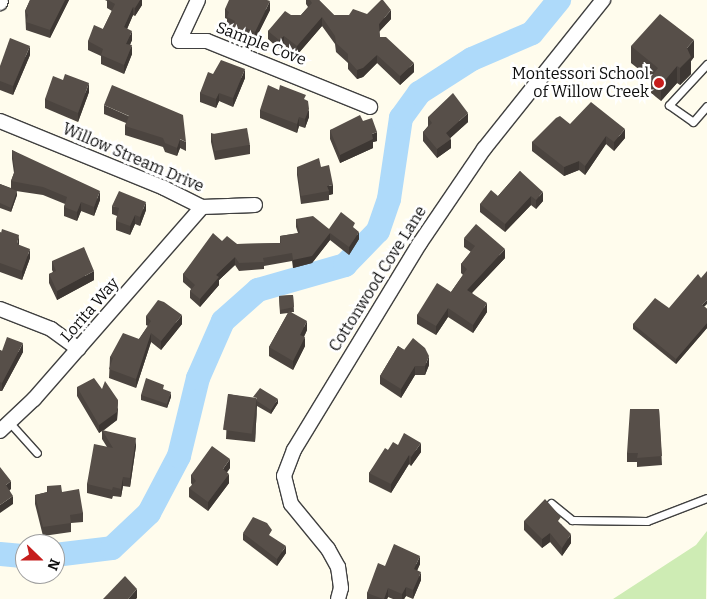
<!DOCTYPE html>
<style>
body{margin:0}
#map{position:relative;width:707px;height:599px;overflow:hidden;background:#fffced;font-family:Bitter,serif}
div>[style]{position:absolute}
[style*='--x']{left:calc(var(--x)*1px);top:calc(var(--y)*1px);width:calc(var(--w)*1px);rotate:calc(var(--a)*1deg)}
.green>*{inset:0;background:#ceecb4}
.river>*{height:24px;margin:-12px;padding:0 12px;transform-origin:12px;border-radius:12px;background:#aedafa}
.roads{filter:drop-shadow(1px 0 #404040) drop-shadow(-1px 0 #404040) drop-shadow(0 1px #404040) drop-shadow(0 -1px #404040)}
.lane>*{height:7px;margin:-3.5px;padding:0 3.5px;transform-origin:3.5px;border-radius:3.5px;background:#fff}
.street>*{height:14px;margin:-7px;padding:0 7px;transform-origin:7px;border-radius:7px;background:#fff}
.wall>*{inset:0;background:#4b443f}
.shaded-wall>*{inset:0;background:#3d3733}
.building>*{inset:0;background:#574f49;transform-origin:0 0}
.dots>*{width:14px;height:14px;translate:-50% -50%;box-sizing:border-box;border:2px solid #fff;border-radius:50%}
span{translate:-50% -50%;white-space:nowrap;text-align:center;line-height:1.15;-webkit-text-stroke:5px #fff;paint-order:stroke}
.street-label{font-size:16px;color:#0d0d0d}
.poi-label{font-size:16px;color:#0d0d0d}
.right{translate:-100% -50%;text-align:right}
.north{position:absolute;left:15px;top:534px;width:50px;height:50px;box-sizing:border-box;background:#fff;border:1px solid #9e9e9e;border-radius:50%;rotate:112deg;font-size:14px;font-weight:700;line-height:20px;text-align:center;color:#0d0d0d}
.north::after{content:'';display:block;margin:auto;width:18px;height:22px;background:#c61d1c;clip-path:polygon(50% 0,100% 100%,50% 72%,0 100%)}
</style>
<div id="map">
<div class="green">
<div style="clip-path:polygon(707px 531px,706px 599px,613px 599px,696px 545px)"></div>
</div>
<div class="river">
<div style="--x:0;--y:554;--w:25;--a:5"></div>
<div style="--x:55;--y:555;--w:57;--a:-7"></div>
<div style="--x:112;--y:548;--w:51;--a:-43.4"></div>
<div style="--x:149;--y:513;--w:64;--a:-62.2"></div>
<div style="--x:179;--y:456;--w:80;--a:-76.3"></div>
<div style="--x:198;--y:378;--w:62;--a:-66.3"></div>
<div style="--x:223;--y:321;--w:47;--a:-41.5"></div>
<div style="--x:258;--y:290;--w:91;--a:-16"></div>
<div style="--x:345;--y:265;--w:47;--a:-45.9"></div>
<div style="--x:378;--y:231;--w:34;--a:-71"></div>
<div style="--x:389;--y:199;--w:82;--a:-81.6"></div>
<div style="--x:401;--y:118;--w:31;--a:-54"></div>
<div style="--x:419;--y:93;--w:63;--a:-32.7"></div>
<div style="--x:472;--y:59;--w:65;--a:-23.4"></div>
<div style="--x:532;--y:33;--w:43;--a:-50.7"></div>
</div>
<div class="roads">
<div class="lane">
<div style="--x:707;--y:64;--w:56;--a:132.8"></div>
<div style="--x:669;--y:105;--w:29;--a:35"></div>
<div style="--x:693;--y:122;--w:21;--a:-49"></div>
<div style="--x:10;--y:423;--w:40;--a:48"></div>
<div style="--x:551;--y:503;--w:27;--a:39"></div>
<div style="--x:572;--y:520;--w:75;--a:0.8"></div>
<div style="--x:647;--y:521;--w:64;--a:-21"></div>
</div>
<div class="street">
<div style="--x:198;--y:0;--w:45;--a:114.9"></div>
<div style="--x:179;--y:41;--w:28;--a:0"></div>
<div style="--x:207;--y:41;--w:176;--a:22"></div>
<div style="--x:0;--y:3;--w:3;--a:-72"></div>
<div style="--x:0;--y:121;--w:177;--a:22.2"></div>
<div style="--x:164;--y:188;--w:42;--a:26.6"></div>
<div style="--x:202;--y:207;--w:53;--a:-2.2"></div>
<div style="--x:0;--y:309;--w:55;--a:21.4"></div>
<div style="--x:51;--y:329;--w:34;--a:36"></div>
<div style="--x:0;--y:431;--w:47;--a:-43.3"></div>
<div style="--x:34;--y:399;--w:255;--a:-48.8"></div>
<div style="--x:338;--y:599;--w:11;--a:-75"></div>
<div style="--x:341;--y:588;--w:21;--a:-98"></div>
<div style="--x:338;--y:567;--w:21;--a:-119"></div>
<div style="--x:328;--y:549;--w:58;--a:-129.4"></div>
<div style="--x:291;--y:504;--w:29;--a:-104"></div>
<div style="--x:284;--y:476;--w:28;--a:-69"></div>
<div style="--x:294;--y:450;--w:242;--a:-58.7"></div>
<div style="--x:420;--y:243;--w:114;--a:-55.8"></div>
<div style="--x:484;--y:149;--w:191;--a:-51.4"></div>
</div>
</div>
<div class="wall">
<div style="clip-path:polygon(30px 0,69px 0,50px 38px,26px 30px,25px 11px)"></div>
<div style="clip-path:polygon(105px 0,142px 0,142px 5px,135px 16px,133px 15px,127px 29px,132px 40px,130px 45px,132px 54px,124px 74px,101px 64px,101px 56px,88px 50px,88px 41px,103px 29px,112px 11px,107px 8px,107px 1px)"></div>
<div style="clip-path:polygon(306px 0,319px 0,334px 15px,349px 15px,367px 14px,391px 19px,379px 31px,380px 37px,414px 72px,400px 85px,377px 63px,363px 77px,357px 79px,348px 69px,348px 63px,336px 52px,335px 44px,322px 26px,297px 55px,284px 45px,279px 49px,268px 39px,268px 31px,291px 15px,301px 15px,308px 7px,306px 4px)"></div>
<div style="clip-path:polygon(225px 9px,270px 10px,255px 40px,246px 37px,244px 42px,232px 37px,232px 28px,227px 26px,227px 19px,225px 18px)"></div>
<div style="clip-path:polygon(631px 46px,694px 57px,691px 61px,691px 74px,680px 85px,677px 83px,661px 101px,651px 93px,651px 79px,631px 63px)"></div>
<div style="clip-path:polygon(30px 55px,13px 95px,0 90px,0 66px)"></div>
<div style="clip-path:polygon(213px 74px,245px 78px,233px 107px,219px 101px,216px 108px,200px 102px,200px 93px)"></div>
<div style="clip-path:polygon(89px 92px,78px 122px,45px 108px,45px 99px)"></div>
<div style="clip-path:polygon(306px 100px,309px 117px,305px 128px,299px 126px,297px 133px,260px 118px,260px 110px)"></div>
<div style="clip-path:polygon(104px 105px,186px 142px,186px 151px,180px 148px,177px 156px,165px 152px,163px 147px,125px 135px,125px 126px,126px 123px,104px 114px)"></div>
<div style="clip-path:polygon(428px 117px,468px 122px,450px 138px,451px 148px,437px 158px,423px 141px,423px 132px,428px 126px)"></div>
<div style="clip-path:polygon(363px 121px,377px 141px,373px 142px,373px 148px,340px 163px,330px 139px,330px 130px)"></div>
<div style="clip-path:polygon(570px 124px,625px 138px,614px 151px,606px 144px,585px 175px,579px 170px,564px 176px,532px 151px,532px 142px)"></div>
<div style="clip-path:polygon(211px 133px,250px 145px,250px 154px,215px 160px,211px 142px)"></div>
<div style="clip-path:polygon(12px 150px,100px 200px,94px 216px,81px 211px,77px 221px,64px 216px,64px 207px,65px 204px,43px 195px,16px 191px,17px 195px,11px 212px,0 208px,0 184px,11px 188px,11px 181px,14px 173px,12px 159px)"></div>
<div style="clip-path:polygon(297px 167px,321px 167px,333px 194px,329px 195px,329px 200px,301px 204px,297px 175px)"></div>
<div style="clip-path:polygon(520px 171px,543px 201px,536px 209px,531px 205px,505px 232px,480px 212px,480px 204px,498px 196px)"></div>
<div style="clip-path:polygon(112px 206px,146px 210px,140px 226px,135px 224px,130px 235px,116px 230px,116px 221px,117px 216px,112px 214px)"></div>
<div style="clip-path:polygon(296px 219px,329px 229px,355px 229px,359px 239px,349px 255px,330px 240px,312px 263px,293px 268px,292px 261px,264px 266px,264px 269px,239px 271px,235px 265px,219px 280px,219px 285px,200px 307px,190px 298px,190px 291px,191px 289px,183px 282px,183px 274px,222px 241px,237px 244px,280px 243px,280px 236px,298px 233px,296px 227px)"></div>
<div style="clip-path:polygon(0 232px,19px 245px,30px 258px,22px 280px,0 272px)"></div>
<div style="clip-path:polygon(464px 238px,505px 258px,472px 293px,487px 312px,473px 333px,448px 317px,436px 335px,417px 324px,417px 315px,451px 292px,463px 275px,461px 273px,461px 264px,471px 252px,464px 247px)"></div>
<div style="clip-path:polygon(52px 261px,94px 280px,57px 300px,49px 283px,49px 274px,53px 272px,52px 270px)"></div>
<div style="clip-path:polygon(293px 295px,294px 312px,291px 312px,307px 330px,304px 337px,305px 346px,293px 370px,269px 356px,269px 347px,288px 313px,280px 314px,279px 296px)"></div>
<div style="clip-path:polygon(705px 307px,707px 309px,707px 328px,676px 364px,633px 329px,633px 324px,669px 308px)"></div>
<div style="clip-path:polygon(146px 316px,182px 324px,161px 350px,151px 342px,136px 388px,109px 378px,110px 357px,139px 339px,148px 326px,146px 325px)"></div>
<div style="clip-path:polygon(398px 346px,429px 365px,425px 375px,415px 375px,401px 398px,380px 384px,380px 376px)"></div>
<div style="clip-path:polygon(0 350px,2px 351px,23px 352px,2px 391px,0 391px)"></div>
<div style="clip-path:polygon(77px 387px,102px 389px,118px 409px,117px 420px,103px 431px,136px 446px,130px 487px,123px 486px,121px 497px,113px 496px,112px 499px,87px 493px,87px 484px,107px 447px,102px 439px,102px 431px,99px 433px,77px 396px)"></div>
<div style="clip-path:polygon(164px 390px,171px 397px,167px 408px,141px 400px,141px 395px)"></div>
<div style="clip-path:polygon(228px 394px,278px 403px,271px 414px,257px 406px,255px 442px,226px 439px)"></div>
<div style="clip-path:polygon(659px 409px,662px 465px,637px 467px,637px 462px,627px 462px,627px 453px)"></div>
<div style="clip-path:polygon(398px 445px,421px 452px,411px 466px,409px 464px,391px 493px,369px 482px,369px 473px,388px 450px)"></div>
<div style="clip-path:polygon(230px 468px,227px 472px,229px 483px,208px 511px,189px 497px,189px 488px,192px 485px,191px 483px,191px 475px)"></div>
<div style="clip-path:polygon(47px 486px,62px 492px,83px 513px,83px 522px,71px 523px,71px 532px,43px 536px,35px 504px,35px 495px,47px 492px)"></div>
<div style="clip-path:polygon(524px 521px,561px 524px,571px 543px,562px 556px,550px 542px,542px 548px,524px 530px)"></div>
<div style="clip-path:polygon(243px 533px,286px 553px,277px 566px,243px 540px)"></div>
<div style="clip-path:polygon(420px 564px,417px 570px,421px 580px,413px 599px,406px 596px,404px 599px,393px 599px,388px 597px,387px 599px,367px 599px,367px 593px,385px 566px)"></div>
</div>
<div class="shaded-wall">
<div style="clip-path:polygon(65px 0,69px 0,50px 38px,50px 30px)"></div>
<div style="clip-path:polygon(140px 0,142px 0,142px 5px,135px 16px,135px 8px)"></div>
<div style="clip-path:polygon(270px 1px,270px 10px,255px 40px,255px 32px)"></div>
<div style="clip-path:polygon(133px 7px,133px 15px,124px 36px,124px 27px)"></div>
<div style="clip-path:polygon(391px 10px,391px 19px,379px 32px,379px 24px)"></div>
<div style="clip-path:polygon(322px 17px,322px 26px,297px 55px,297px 46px)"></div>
<div style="clip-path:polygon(246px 28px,246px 37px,244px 42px,244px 34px)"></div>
<div style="clip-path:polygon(132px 31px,132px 40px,126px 53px,126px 44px)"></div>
<div style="clip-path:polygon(284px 36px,284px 45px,279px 49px,279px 40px)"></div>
<div style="clip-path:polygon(694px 40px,694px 57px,691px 61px,691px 74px,680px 85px,680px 68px,687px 48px)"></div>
<div style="clip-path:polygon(132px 45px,132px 54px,124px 74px,124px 65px)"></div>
<div style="clip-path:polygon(30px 46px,30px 55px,13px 95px,13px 86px)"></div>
<div style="clip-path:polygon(377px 55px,377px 63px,363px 77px,357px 79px,357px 70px)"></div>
<div style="clip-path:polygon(414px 63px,414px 72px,400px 85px,400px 76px)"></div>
<div style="clip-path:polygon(677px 66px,677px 83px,661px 101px,661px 85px)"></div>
<div style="clip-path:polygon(245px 69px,245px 78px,233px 107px,233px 98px)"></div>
<div style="clip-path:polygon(89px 83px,89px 92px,78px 122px,78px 113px)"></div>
<div style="clip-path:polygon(219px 93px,219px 101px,216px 108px,216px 99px)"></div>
<div style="clip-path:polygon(309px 109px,309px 117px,305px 128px,305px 119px)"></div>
<div style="clip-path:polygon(468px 113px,468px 122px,446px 142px,446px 133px)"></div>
<div style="clip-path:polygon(299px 117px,299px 126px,297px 133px,297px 124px)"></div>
<div style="clip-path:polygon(625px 129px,625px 138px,614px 151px,614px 142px)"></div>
<div style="clip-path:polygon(377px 132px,377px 141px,373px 142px,373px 148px,340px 163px,340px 155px,372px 134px)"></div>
<div style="clip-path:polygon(606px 136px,606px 144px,585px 175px,585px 166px)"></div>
<div style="clip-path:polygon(180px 139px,180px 148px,177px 156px,177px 148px)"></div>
<div style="clip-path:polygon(451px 139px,451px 148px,437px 158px,437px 149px)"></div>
<div style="clip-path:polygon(579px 161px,579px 170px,564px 176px,564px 167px)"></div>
<div style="clip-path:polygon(333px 185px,333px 194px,329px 195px,329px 191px,327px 186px)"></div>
<div style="clip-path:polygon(17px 191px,17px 195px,11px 212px,11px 208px)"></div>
<div style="clip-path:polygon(100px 191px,100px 200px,94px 216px,94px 207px)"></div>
<div style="clip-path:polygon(543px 192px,543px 201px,536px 209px,536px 200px)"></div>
<div style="clip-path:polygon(531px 196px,531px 205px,505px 232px,505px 224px)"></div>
<div style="clip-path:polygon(81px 202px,81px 211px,77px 221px,77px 212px)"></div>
<div style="clip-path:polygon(146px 202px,146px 210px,140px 226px,140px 217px)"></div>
<div style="clip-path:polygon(135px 215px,135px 224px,130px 235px,130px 226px)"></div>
<div style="clip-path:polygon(359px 232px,359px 239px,349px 255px,349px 247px)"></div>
<div style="clip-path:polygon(330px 233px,330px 240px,312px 263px,293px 268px,293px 260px)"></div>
<div style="clip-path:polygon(19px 235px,19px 244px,17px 253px,17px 244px)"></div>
<div style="clip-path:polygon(30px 249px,30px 258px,22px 280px,22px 271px)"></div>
<div style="clip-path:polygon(505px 249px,505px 258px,467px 298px,467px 290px)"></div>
<div style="clip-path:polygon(235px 257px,235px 265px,219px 280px,219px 285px,200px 307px,200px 299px,216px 275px)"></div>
<div style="clip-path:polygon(94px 271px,94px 280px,57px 300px,57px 291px)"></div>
<div style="clip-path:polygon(707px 300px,707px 304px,702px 309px,702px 305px)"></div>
<div style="clip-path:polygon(487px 303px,487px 312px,473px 333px,473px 325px)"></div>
<div style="clip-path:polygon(448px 308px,448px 317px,436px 335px,436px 326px)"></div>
<div style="clip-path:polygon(182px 315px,182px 324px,161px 350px,161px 341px)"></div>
<div style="clip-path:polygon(307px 321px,307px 330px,300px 344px,300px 335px)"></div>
<div style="clip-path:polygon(707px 323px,707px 328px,676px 364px,676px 359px)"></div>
<div style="clip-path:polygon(151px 333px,151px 342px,136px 388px,136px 379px)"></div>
<div style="clip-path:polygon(305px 337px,305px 346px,293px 370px,293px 361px)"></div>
<div style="clip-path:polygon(23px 343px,23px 352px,2px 391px,2px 383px)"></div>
<div style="clip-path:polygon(429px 356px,429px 365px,425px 375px,425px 366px)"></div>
<div style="clip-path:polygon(415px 366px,415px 375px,401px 398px,401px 389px)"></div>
<div style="clip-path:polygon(171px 392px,171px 397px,167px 408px,167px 404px)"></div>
<div style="clip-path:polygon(257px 398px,257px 407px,255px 442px,255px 433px)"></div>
<div style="clip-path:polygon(278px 399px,278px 403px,271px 414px,271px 410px)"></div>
<div style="clip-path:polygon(118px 400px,117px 420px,99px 433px,99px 425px)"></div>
<div style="clip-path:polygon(136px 438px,136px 446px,130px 487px,130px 478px)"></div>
<div style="clip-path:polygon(421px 443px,421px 452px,411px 466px,411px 457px)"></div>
<div style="clip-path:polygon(409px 455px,409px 464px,391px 493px,391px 484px)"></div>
<div style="clip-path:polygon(230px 459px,230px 468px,223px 478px,223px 469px)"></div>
<div style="clip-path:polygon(229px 474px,229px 483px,208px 511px,208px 502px)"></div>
<div style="clip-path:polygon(123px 477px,123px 486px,121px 497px,121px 489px)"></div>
<div style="clip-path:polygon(11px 481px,11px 489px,6px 494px,6px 485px)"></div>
<div style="clip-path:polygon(13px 496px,13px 504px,0 513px,0 505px)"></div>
<div style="clip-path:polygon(550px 533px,550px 542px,542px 548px,542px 539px)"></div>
<div style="clip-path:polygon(571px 534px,571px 543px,562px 556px,562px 548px)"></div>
<div style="clip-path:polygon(286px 546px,286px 553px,277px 566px,277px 559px)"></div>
<div style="clip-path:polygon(420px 556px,420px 564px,414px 578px,414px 569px)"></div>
<div style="clip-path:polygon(421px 572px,421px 580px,413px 599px,413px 590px)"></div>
<div style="clip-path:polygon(406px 587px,406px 596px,404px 599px,402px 599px,402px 594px)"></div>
<div style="clip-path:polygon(388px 588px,388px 597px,387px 599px,384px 599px)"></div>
<div style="clip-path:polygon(137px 589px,137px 598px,136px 599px,128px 599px)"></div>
</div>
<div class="building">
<div style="clip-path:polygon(30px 0,65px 0,50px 30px,26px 22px,28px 15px,25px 11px)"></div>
<div style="clip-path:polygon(108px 0,140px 0,135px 8px,133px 7px,124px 27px,132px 31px,126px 44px,132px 45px,124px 65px,101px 55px,103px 49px,88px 41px,94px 25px,103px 29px,115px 4px)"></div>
<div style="clip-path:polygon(229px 0,267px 0,270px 1px,255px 32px,246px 28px,244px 34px,232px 28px,235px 21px,227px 17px,229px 12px,225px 9px)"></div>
<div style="clip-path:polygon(310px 0,319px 0,334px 15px,349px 15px,353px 9px,367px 14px,381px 0,383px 0,391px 10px,379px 24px,380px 37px,386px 37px,414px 63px,400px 76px,377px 55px,363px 68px,357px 70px,348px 60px,348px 54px,336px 43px,335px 36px,322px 17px,297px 46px,284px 36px,279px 40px,268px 31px,285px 11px,291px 15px,301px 15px,312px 3px)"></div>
<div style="clip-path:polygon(660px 14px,694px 40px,687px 48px,691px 57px,680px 68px,677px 66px,661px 85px,651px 77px,658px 68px,631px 46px)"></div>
<div style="clip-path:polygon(10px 38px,30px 46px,13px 86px,0 81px,0 66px)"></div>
<div style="clip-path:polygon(221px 60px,245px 69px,233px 98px,219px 93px,216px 99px,200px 93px,208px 72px,213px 74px)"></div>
<div style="clip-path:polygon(65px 74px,89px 83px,78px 113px,45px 99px,53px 76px,63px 80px)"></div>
<div style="clip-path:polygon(112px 85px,183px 115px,186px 142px,180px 139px,177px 148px,165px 143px,163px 138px,125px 126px,129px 116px,104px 105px)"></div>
<div style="clip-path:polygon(268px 85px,279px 90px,280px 85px,306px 95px,304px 99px,308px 101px,309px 109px,305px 119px,299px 117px,297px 124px,260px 110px)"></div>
<div style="clip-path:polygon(453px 93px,468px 113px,446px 133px,451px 139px,437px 149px,423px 132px,432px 123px,428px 117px)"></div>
<div style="clip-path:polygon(591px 102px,625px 129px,614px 142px,606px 136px,585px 166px,579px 161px,564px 167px,532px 142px,556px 118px,560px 116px,570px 124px)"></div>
<div style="clip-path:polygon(360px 115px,363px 121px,372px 118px,377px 132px,372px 134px,373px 139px,340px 155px,330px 130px)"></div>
<div style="left:247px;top:128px;width:17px;height:36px;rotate:80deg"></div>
<div style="clip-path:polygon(12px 150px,100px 191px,94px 207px,81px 202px,77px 212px,64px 207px,67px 197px,43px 187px,11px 181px,15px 170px)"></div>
<div style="clip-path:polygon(319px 158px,321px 167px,329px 165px,333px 185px,327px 186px,329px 191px,301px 196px,297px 167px)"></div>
<div style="clip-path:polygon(520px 171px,543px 192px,536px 200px,531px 196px,505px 224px,480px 204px,491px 190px,498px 196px)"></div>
<div style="clip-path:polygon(0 184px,17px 191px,11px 208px,0 203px)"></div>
<div style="clip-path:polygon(119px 191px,146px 202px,140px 217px,135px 215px,130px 226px,116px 221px,119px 208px,112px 206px)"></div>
<div style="clip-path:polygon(341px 212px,355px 223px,353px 227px,359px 232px,349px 247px,330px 233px,312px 256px,293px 260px,292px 253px,263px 258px,264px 262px,239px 263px,235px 257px,216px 275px,219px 277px,200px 299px,190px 291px,195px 285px,183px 274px,213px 233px,222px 241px,227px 236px,237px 244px,281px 243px,280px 236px,300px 233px,296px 219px,313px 216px,329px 229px)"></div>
<div style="clip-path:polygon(476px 224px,505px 249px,467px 290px,487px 303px,473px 325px,448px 308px,436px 326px,417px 315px,437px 283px,451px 292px,467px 269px,461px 264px,475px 246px,464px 238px)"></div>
<div style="clip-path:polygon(2px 229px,19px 235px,17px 244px,30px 249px,22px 271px,0 263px,0 232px,1px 233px)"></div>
<div style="clip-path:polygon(84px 247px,94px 271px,57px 291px,49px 274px,56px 271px,52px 261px)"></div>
<div style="clip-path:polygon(707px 271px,707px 300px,702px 305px,707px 309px,707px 323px,676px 359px,633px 324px,655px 298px,669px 308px,698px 274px,701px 278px)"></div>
<div style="clip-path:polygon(293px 295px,294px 307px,280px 310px,279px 296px)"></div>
<div style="clip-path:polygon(158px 300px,164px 302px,182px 315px,161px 341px,151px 333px,136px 379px,109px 369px,113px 358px,110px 357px,123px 333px,139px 339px,151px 321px,146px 316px)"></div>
<div style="clip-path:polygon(289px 311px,307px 321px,300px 335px,305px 337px,293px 361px,269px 347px)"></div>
<div style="clip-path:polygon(7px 337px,23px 343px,2px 383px,0 382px,0 350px,2px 351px)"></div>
<div style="clip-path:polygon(413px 338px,425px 348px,429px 356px,425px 366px,415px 366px,401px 389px,380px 376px,398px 346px,404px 350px)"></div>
<div style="clip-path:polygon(94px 378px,102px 389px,105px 381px,118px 400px,117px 412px,99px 425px,77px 387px)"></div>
<div style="clip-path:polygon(146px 378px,164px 385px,163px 389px,171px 392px,167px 404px,141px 395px)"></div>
<div style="clip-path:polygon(260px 388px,278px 399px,271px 410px,257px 401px,257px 398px,253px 397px)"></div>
<div style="left:228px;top:394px;width:29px;height:36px;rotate:8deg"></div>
<div style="clip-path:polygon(630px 409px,659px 409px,662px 456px,637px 458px,638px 453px,627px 453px)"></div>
<div style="clip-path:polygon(102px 430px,136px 438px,130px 478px,123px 477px,121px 489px,113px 487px,112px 490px,87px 484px,94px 444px,113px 448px)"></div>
<div style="clip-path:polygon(404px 433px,421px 443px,411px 457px,409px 455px,391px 484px,369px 473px,385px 448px,388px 450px,393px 442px,398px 445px)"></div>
<div style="clip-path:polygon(212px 446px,230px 459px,223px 469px,229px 474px,208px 502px,189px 488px,196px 481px,191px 475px)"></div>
<div style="clip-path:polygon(0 467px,11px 481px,6px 485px,13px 496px,0 505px)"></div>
<div style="clip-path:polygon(61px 485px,62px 492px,79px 489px,83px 513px,70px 515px,71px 523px,43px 527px,35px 495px,48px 492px,47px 486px)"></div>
<div style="clip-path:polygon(545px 499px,561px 517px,558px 521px,571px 534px,562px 548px,550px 533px,542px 539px,524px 521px)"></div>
<div style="clip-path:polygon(253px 517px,267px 523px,272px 530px,269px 535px,286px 546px,277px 559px,243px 533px)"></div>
<div style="clip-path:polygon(394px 544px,420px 556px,414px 569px,421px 572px,413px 590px,406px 587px,402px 594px,388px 588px,384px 599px,383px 599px,367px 593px,378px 563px,385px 566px)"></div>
<div style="clip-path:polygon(125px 576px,137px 589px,128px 599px,103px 599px)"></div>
</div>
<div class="dots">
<div style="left:659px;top:83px;background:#c61d1c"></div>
</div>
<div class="street-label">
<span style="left:261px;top:44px;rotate:21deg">Sample Cove</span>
<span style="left:133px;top:158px;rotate:23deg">Willow Stream Drive</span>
<span style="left:378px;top:279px;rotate:-58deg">Cottonwood Cove Lane</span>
<span style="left:90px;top:310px;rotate:-49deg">Lorita Way</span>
</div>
<div class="poi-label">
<span class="right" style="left:649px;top:83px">Montessori School<br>of Willow Creek</span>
</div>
<div class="north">N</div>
</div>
